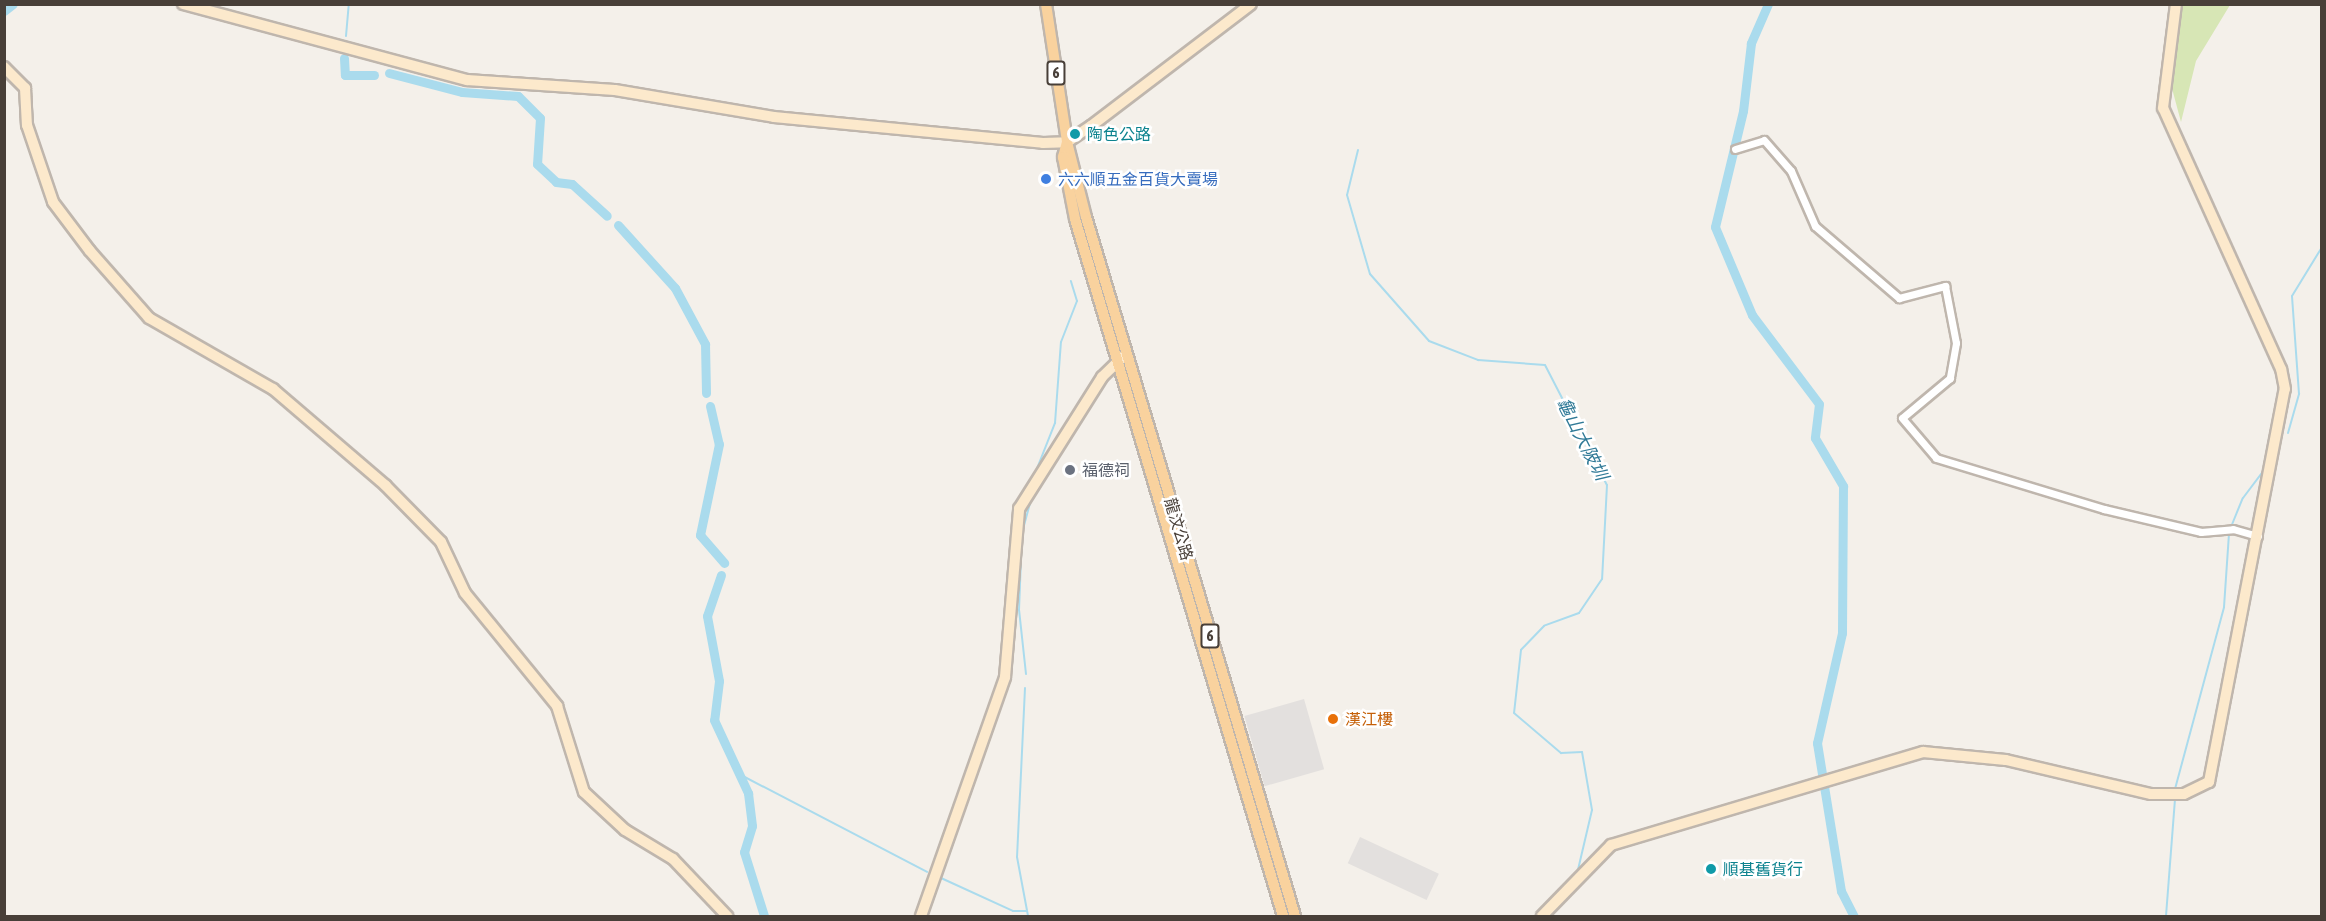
<!DOCTYPE html>
<meta charset="utf-8">
<style>
body{margin:0}
#map{position:relative;width:2326px;height:921px;overflow:hidden;background:#f4f0ea;font-family:"Asap Condensed","Noto Sans TC",sans-serif}
div>[style]{position:absolute}
[style*='--x']{left:calc(var(--x)*1px);top:calc(var(--y)*1px);width:calc(var(--w)*1px);rotate:calc(var(--a)*1deg)}
.green>*{inset:0;background:#d7e6b5}
.parking>*{inset:0;background:#e3e0de;transform-origin:0 0}
.stream>*{height:2px;margin:-1px;padding:0 1px;transform-origin:1px;border-radius:1px;background:#aadbed}
.canal>*{height:9px;margin:-4.5px;padding:0 4.5px;transform-origin:4.5px;border-radius:4.5px;background:#aadbed}
.roads{filter:drop-shadow(2px 0 #bfb6ad) drop-shadow(-2px 0 #bfb6ad) drop-shadow(0 2px #bfb6ad) drop-shadow(0 -2px #bfb6ad)}
.street>*{height:7px;margin:-3.5px;padding:0 3.5px;transform-origin:3.5px;border-radius:3.5px;background:#fff}
.secondary>*{height:10px;margin:-5px;padding:0 5px;transform-origin:5px;border-radius:5px;background:#fce9cc}
.primary>*{height:10px;margin:-5px;padding:0 5px;transform-origin:5px;border-radius:5px;background:#f9d29e}
.dots>*{width:16px;height:16px;translate:-50% -50%;box-sizing:border-box;border:3px solid #fff;border-radius:50%}
span{translate:-50% -50%;white-space:nowrap;text-align:center;line-height:1.15;-webkit-text-stroke:5px #fff;paint-order:stroke}
.shield-label span{padding:2px 4px;background:#fff;border:2px solid;border-radius:4px;-webkit-text-stroke-width:0}
.shield-label{font-size:15px;color:#483f38;font-weight:700}
.culture-label{font-size:16px;color:#0d838f}
.left{translate:0 -50%;text-align:left}
.shop-label{font-size:16px;color:#366cbe}
.worship-label{font-size:16px;color:#5b616d}
.street-label{font-size:16px;color:#483f38}
.food-label{font-size:16px;color:#c56008}
.water-label{font-size:18px;color:#307a97;font-style:italic}
.frame{position:absolute;inset:0;border:6px solid #483f38;pointer-events:none}
</style>
<div id="map">
<div class="green">
<div style="clip-path:polygon(2182px 5px,2230px 5px,2196px 61px,2181px 122px,2170px 81px)"></div>
</div>
<div class="parking">
<div style="left:1304px;top:699px;width:73px;height:62px;rotate:74deg"></div>
<div style="left:1360px;top:837px;width:87px;height:29px;rotate:25deg"></div>
</div>
<div class="stream">
<div style="--x:346;--y:36;--w:32;--a:-85"></div>
<div style="--x:1358;--y:150;--w:46;--a:103.7"></div>
<div style="--x:1347;--y:195;--w:82;--a:73.8"></div>
<div style="--x:1370;--y:274;--w:89;--a:48.6"></div>
<div style="--x:1429;--y:341;--w:53;--a:21.2"></div>
<div style="--x:1478;--y:360;--w:67;--a:4.3"></div>
<div style="--x:1545;--y:365;--w:135;--a:62.7"></div>
<div style="--x:1607;--y:485;--w:94;--a:93"></div>
<div style="--x:1602;--y:579;--w:41;--a:124.1"></div>
<div style="--x:1579;--y:613;--w:37;--a:160"></div>
<div style="--x:1544;--y:626;--w:33;--a:134"></div>
<div style="--x:1521;--y:650;--w:63;--a:96.3"></div>
<div style="--x:1514;--y:713;--w:62;--a:40.4"></div>
<div style="--x:1561;--y:753;--w:21;--a:-3"></div>
<div style="--x:1582;--y:752;--w:59;--a:80.2"></div>
<div style="--x:1592;--y:810;--w:66;--a:103.2"></div>
<div style="--x:2288;--y:433;--w:41;--a:-74.2"></div>
<div style="--x:2299;--y:394;--w:98;--a:-94.1"></div>
<div style="--x:2292;--y:296;--w:57;--a:-58.5"></div>
<div style="--x:1036;--y:471;--w:52;--a:-68.4"></div>
<div style="--x:1055;--y:423;--w:81;--a:-85.8"></div>
<div style="--x:1061;--y:342;--w:44;--a:-68.7"></div>
<div style="--x:1077;--y:301;--w:21;--a:-107"></div>
<div style="--x:2231;--y:527;--w:31;--a:-68"></div>
<div style="--x:2243;--y:498;--w:38;--a:-53"></div>
<div style="--x:1026;--y:674;--w:64;--a:-96.2"></div>
<div style="--x:1019;--y:610;--w:77;--a:-87.8"></div>
<div style="--x:1022;--y:533;--w:31;--a:-75"></div>
<div style="--x:1025;--y:688;--w:169;--a:92.7"></div>
<div style="--x:1017;--y:857;--w:60;--a:79.4"></div>
<div style="--x:739;--y:774;--w:212;--a:27.5"></div>
<div style="--x:2175;--y:789;--w:188;--a:-74.9"></div>
<div style="--x:2224;--y:607;--w:74;--a:-86.1"></div>
<div style="--x:941;--y:878;--w:79;--a:24.6"></div>
<div style="--x:1013;--y:911;--w:14;--a:0"></div>
<div style="--x:2166;--y:916;--w:118;--a:-85.6"></div>
</div>
<div class="canal">
<div style="--x:1768;--y:4;--w:43;--a:113.6"></div>
<div style="--x:1751;--y:43;--w:68;--a:96.7"></div>
<div style="--x:1743;--y:111;--w:119;--a:103.6"></div>
<div style="--x:1715;--y:227;--w:95;--a:67.2"></div>
<div style="--x:1752;--y:315;--w:111;--a:53"></div>
<div style="--x:1819;--y:404;--w:34;--a:97"></div>
<div style="--x:1815;--y:438;--w:56;--a:59.7"></div>
<div style="--x:1843;--y:486;--w:147;--a:90.4"></div>
<div style="--x:1842;--y:633;--w:113;--a:102.8"></div>
<div style="--x:1817;--y:743;--w:150;--a:80.8"></div>
<div style="--x:1841;--y:891;--w:28;--a:63"></div>
<div style="--x:4;--y:11;--w:11;--a:-38"></div>
<div style="--x:344;--y:58;--w:17;--a:87"></div>
<div style="--x:345;--y:75;--w:29;--a:0"></div>
<div style="--x:389;--y:73;--w:75;--a:14.6"></div>
<div style="--x:462;--y:92;--w:56;--a:4.1"></div>
<div style="--x:518;--y:96;--w:31;--a:45"></div>
<div style="--x:540;--y:118;--w:46;--a:93.7"></div>
<div style="--x:537;--y:164;--w:26;--a:43"></div>
<div style="--x:556;--y:182;--w:16;--a:7"></div>
<div style="--x:572;--y:184;--w:47;--a:42.4"></div>
<div style="--x:618;--y:225;--w:85;--a:47.9"></div>
<div style="--x:675;--y:288;--w:64;--a:61.8"></div>
<div style="--x:705;--y:344;--w:49;--a:88.8"></div>
<div style="--x:710;--y:406;--w:39;--a:77"></div>
<div style="--x:719;--y:444;--w:93;--a:101.8"></div>
<div style="--x:700;--y:535;--w:37;--a:49"></div>
<div style="--x:721;--y:575;--w:43;--a:108.9"></div>
<div style="--x:707;--y:616;--w:66;--a:79.5"></div>
<div style="--x:719;--y:681;--w:39;--a:97"></div>
<div style="--x:714;--y:720;--w:81;--a:65"></div>
<div style="--x:748;--y:793;--w:33;--a:83"></div>
<div style="--x:752;--y:826;--w:27;--a:107"></div>
<div style="--x:744;--y:852;--w:67;--a:72.6"></div>
</div>
<div class="roads">
<div class="street">
<div style="--x:1735;--y:149;--w:30;--a:-17"></div>
<div style="--x:1764;--y:140;--w:41;--a:48.9"></div>
<div style="--x:1791;--y:171;--w:60;--a:66.4"></div>
<div style="--x:1815;--y:226;--w:111;--a:40.6"></div>
<div style="--x:1899;--y:298;--w:48;--a:-14.6"></div>
<div style="--x:1945;--y:286;--w:58;--a:79.1"></div>
<div style="--x:1956;--y:343;--w:36;--a:100"></div>
<div style="--x:1950;--y:378;--w:62;--a:140.2"></div>
<div style="--x:1902;--y:418;--w:52;--a:49.6"></div>
<div style="--x:1936;--y:458;--w:176;--a:16.9"></div>
<div style="--x:2104;--y:509;--w:100;--a:13.3"></div>
<div style="--x:2201;--y:532;--w:32;--a:-5"></div>
<div style="--x:2233;--y:529;--w:26;--a:16"></div>
</div>
<div class="secondary">
<div style="--x:183;--y:4;--w:294;--a:15"></div>
<div style="--x:467;--y:80;--w:148;--a:3.9"></div>
<div style="--x:615;--y:90;--w:161;--a:9.6"></div>
<div style="--x:774;--y:117;--w:270;--a:5.5"></div>
<div style="--x:1043;--y:143;--w:24;--a:-2"></div>
<div style="--x:1067;--y:142;--w:29;--a:-34"></div>
<div style="--x:1091;--y:126;--w:201;--a:-37.3"></div>
<div style="--x:4;--y:67;--w:30;--a:45"></div>
<div style="--x:25;--y:88;--w:37;--a:87"></div>
<div style="--x:27;--y:125;--w:81;--a:71.3"></div>
<div style="--x:53;--y:202;--w:61;--a:52.9"></div>
<div style="--x:90;--y:251;--w:89;--a:48.6"></div>
<div style="--x:149;--y:318;--w:143;--a:29.8"></div>
<div style="--x:273;--y:389;--w:148;--a:40.6"></div>
<div style="--x:385;--y:485;--w:80;--a:45.5"></div>
<div style="--x:441;--y:542;--w:56;--a:64.8"></div>
<div style="--x:465;--y:593;--w:146;--a:50.8"></div>
<div style="--x:557;--y:706;--w:90;--a:72.6"></div>
<div style="--x:584;--y:792;--w:56;--a:42.8"></div>
<div style="--x:625;--y:830;--w:56;--a:31.1"></div>
<div style="--x:673;--y:859;--w:79;--a:46.5"></div>
<div style="--x:921;--y:916;--w:253;--a:-70.6"></div>
<div style="--x:1005;--y:677;--w:169;--a:-85.2"></div>
<div style="--x:1019;--y:509;--w:156;--a:-57.8"></div>
<div style="--x:1102;--y:377;--w:29;--a:-44"></div>
<div style="--x:1542;--y:916;--w:99;--a:-45.8"></div>
<div style="--x:1611;--y:845;--w:326;--a:-16.6"></div>
<div style="--x:1923;--y:752;--w:83;--a:5.5"></div>
<div style="--x:2006;--y:760;--w:149;--a:13.2"></div>
<div style="--x:2151;--y:794;--w:33;--a:0"></div>
<div style="--x:2184;--y:794;--w:28;--a:-26"></div>
<div style="--x:2209;--y:782;--w:400;--a:-79.1"></div>
<div style="--x:2285;--y:389;--w:20;--a:-101"></div>
<div style="--x:2281;--y:369;--w:286;--a:-114.3"></div>
<div style="--x:2163;--y:108;--w:105;--a:-82.9"></div>
</div>
<div class="primary">
<div style="--x:1046;--y:4;--w:140;--a:81.3"></div>
<div style="--x:1067;--y:142;--w:77;--a:75.8"></div>
<div style="--x:1086;--y:217;--w:730;--a:73.35"></div>
<div style="--x:1067;--y:142;--w:16;--a:105"></div>
<div style="--x:1063;--y:157;--w:63;--a:79"></div>
<div style="--x:1075;--y:219;--w:727;--a:73.38"></div>
</div>
</div>
<div class="dots">
<div style="left:1075px;top:134px;background:#0f9aa8"></div>
<div style="left:1046px;top:179px;background:#3f7fe0"></div>
<div style="left:1070px;top:470px;background:#6b7280"></div>
<div style="left:1333px;top:719px;background:#e8710a"></div>
<div style="left:1711px;top:869px;background:#0f9aa8"></div>
</div>
<div class="shield-label">
<span style="left:1056px;top:73px">6</span>
<span style="left:1210px;top:636px">6</span>
</div>
<div class="culture-label">
<span class="left" style="left:1087px;top:134px">陶色公路</span>
<span class="left" style="left:1723px;top:869px">順基舊貨行</span>
</div>
<div class="shop-label">
<span class="left" style="left:1058px;top:179px">六六順五金百貨大賣場</span>
</div>
<div class="worship-label">
<span class="left" style="left:1082px;top:470px">福德祠</span>
</div>
<div class="street-label">
<span style="left:1179px;top:529px;rotate:74deg">龍汶公路</span>
</div>
<div class="food-label">
<span class="left" style="left:1345px;top:719px">漢江樓</span>
</div>
<div class="water-label">
<span style="left:1582px;top:439px;rotate:63deg">龜山大陂圳</span>
</div>
<div class="frame"></div>
</div>
